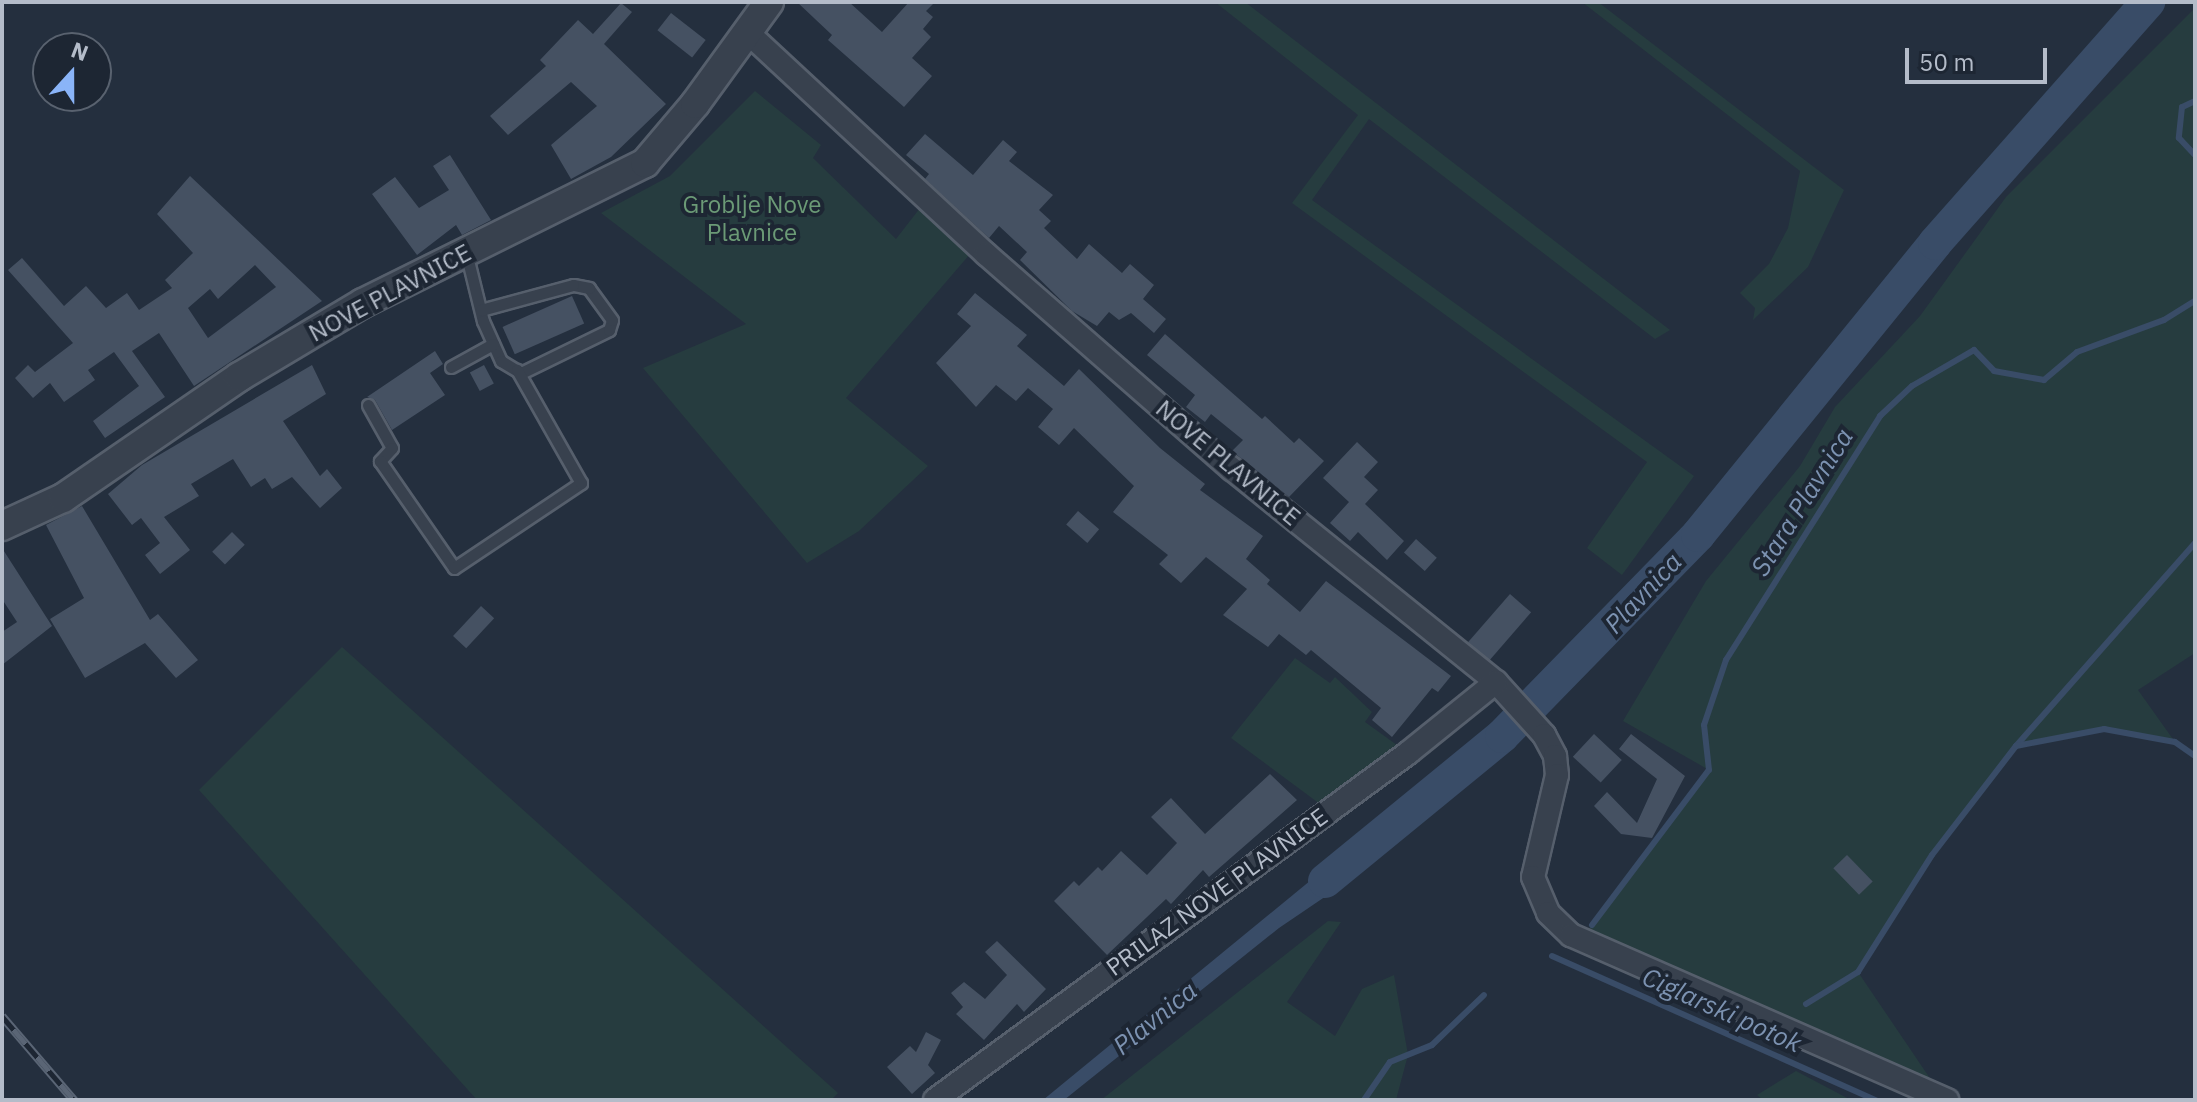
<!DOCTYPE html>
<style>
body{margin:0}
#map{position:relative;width:2197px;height:1102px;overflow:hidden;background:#242f3e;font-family:"IBM Plex Sans",sans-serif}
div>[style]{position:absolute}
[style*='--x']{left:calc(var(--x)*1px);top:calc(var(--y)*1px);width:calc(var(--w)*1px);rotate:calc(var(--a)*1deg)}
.green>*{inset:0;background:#263c3f}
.water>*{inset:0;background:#394c67}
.stream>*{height:6px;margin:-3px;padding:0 3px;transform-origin:3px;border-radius:3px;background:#394c67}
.river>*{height:34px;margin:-17px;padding:0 17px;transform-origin:17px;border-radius:17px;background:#394c67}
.building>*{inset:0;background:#455162;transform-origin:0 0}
.roads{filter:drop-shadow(2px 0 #565f6c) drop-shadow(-2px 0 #565f6c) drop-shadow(0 2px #565f6c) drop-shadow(0 -2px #565f6c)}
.service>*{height:11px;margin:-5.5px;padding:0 5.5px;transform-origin:5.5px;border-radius:5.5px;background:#38414e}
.minor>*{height:22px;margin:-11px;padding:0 11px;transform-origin:11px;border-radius:11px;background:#38414e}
.tertiary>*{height:28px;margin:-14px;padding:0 14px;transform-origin:14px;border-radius:14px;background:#38414e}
.rail>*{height:9px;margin-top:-4.5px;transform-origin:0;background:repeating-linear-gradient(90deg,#1d2633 0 18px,#5a6575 0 36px);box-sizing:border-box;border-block:2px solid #5a6575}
span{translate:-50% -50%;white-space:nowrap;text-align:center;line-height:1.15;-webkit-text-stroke:8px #1d2633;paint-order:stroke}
.park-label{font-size:24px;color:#6b9a76}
.street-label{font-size:24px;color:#b4bcc9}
.water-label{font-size:26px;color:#7c92b1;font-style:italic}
.frame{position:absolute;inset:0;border:4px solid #b4bcc9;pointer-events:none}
.north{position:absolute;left:32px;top:32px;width:80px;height:80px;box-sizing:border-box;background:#1d2633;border:2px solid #59626f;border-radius:50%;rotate:21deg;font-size:22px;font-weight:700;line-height:32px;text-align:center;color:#b4bcc9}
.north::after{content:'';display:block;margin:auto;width:28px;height:36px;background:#8ab4f8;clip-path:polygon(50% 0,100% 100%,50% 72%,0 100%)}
.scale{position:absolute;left:1905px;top:48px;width:142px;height:36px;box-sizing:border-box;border:4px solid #b4bcc9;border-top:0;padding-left:10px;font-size:24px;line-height:28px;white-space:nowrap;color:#b4bcc9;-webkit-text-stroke:6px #1d2633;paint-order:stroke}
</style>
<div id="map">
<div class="green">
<div style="clip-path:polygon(1215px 2px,1245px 2px,1670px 330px,1655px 339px,1369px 119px,1312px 200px,1694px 476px,1622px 575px,1587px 548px,1647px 462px,1292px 203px,1358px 115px)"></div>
<div style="clip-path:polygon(1582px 2px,1598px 2px,1844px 190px,1808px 267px,1753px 320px,1755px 308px,1740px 293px,1769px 264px,1788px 228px,1800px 171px)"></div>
<div style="clip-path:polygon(2195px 8px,2195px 653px,2138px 690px,2175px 742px,2104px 729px,2016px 746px,1932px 855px,1858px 972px,1944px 1099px,1581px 939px,1709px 770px,1623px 721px,1706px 581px,1800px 466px,1835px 407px,1920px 316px,2006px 197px)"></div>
<div style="clip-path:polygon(755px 91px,821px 145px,813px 158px,896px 239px,927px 199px,977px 246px,846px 398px,928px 466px,859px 531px,807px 563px,643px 368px,746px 324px,601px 213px,670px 176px)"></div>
<div style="clip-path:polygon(342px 647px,838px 1093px,831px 1100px,477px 1100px,199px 790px)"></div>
<div style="clip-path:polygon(1295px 658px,1330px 683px,1335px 677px,1372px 712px,1365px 722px,1408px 753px,1328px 810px,1231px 738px)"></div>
<div style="clip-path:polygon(1328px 921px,1341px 922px,1287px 1002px,1335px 1036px,1362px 989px,1394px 975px,1408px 1055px,1396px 1100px,1101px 1100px)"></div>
<div style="clip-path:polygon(1796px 1071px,1851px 1100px,1763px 1100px,1757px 1095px)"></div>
</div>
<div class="water">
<div style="clip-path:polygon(1350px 848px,1360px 853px,1335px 890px,1279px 928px,1064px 1100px,1043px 1100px)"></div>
</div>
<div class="stream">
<div style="--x:2195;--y:101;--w:14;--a:155"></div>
<div style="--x:2182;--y:107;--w:31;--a:96"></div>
<div style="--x:2179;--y:138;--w:23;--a:47"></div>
<div style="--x:2016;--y:746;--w:271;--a:-48.6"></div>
<div style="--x:1592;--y:925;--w:194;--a:-53"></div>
<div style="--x:1709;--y:770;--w:45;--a:-96.3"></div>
<div style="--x:1704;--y:725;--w:69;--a:-71.3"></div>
<div style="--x:1726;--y:660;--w:289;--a:-57.7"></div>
<div style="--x:1880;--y:416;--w:44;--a:-43.2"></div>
<div style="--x:1912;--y:386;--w:72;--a:-30.1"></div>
<div style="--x:1974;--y:350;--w:29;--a:46"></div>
<div style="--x:1994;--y:371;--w:51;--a:10.2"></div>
<div style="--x:2044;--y:380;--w:43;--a:-40.3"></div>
<div style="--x:2077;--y:352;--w:93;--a:-20.2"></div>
<div style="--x:2164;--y:320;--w:36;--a:-32"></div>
<div style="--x:1552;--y:956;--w:355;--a:24"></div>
<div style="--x:1806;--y:1004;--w:61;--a:-31.6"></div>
<div style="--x:1858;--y:972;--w:138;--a:-57.7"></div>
<div style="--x:1932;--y:855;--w:138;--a:-52.4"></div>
<div style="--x:2016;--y:746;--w:90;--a:-10.9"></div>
<div style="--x:2104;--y:729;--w:72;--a:10.4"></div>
<div style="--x:2175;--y:742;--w:24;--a:35"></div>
<div style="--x:1364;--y:1100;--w:46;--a:-55.6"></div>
<div style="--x:1390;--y:1062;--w:45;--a:-22"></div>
<div style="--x:1432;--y:1045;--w:72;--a:-43.9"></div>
</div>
<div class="river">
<div style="--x:1325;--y:881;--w:229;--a:-39.3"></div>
<div style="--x:1502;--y:736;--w:281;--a:-45.7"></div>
<div style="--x:1698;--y:535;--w:376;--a:-50.9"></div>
<div style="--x:1935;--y:243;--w:322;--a:-48.5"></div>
</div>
<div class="building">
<div style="clip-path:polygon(797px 2px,849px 2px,882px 32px,909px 2px,935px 2px,926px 11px,933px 17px,923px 29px,931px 37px,912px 58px,932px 76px,904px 107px,828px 40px,832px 35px)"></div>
<div style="clip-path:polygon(621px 3px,632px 12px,604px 44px,666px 104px,611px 157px,571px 179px,551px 145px,597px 106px,571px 82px,508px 135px,490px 116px,546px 66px,540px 60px,578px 20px,593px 34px)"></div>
<div style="left:671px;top:13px;width:44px;height:22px;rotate:38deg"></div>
<div style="clip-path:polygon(925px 134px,973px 175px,1003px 140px,1017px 152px,1009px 161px,1053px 195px,1039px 210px,1051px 221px,1044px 228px,1077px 259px,1089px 244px,1122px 273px,1130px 264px,1154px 285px,1143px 299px,1166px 319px,1154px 333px,1131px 313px,1119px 320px,1109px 312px,1097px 326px,1072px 311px,1020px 260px,1027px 252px,999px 226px,989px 238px,925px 179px,929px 174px,906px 155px)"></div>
<div style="clip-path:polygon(450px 155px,491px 220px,462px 235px,456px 225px,417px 255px,372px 194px,395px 177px,419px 208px,449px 190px,433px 166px)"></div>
<div style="clip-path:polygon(evenodd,190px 176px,322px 301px,194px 386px,159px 333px,132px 351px,165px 397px,105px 438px,93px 421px,139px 386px,114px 352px,88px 370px,95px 380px,64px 402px,50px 383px,33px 398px,15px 378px,28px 365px,35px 372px,73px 343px,8px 270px,22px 258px,64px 306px,86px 286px,106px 308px,127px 293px,139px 310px,172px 288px,165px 280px,193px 253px,157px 214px,190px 176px,255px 265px,276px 287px,208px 338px,188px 308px,210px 289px,218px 299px,255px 265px)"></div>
<div style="clip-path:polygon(975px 293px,1027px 335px,1017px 346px,1064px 386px,1079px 369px,1160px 448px,1205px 484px,1200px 490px,1263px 536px,1246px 559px,1270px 580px,1267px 584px,1300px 612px,1326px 581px,1451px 676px,1438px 692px,1432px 688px,1392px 737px,1372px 720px,1381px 708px,1311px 650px,1306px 655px,1279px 634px,1268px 647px,1223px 615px,1247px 589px,1206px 557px,1181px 583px,1159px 564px,1168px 555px,1113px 512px,1134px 486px,1074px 428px,1059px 445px,1038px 427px,1053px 409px,1028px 388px,1016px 401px,996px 385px,976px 407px,936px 363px,971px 326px,957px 314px)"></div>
<div style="left:572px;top:296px;width:30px;height:76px;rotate:66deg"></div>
<div style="clip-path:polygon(1165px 334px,1262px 419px,1265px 416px,1294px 443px,1299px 438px,1324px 461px,1289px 497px,1232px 451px,1243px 440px,1211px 414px,1205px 422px,1186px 407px,1195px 395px,1147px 355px)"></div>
<div style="clip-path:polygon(435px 351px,443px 364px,430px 373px,445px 395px,392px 430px,375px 400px,367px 397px)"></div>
<div style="clip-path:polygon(312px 365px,326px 394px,283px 421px,320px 476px,327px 469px,342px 488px,320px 508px,292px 477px,272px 489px,265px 478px,251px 487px,233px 459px,191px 484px,199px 496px,164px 517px,190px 550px,160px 574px,145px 555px,160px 543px,141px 518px,132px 525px,108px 494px,142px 465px)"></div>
<div style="left:484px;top:365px;width:21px;height:16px;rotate:62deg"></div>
<div style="clip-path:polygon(1357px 442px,1378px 462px,1364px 477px,1378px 490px,1365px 504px,1404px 541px,1387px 560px,1358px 532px,1350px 541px,1330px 523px,1349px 502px,1323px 478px)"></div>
<div style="clip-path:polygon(82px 506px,150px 620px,158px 614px,198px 660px,176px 678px,145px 643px,85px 678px,50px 619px,84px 598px,46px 525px)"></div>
<div style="left:1078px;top:511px;width:28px;height:18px;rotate:41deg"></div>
<div style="left:232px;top:532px;width:18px;height:28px;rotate:45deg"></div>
<div style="left:1416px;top:539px;width:28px;height:18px;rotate:42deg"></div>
<div style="clip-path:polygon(2px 548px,52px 626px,2px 665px,2px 632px,17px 622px,2px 599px)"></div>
<div style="left:1510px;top:594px;width:28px;height:64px;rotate:41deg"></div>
<div style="left:481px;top:606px;width:18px;height:41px;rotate:43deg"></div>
<div style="left:1594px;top:734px;width:38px;height:31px;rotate:43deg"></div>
<div style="clip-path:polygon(1631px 734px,1685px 776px,1652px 838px,1621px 834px,1594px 806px,1607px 792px,1637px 823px,1657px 779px,1619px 749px)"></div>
<div style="clip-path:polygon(1270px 774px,1297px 800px,1209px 877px,1203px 870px,1171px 904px,1166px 899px,1107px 955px,1054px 901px,1074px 881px,1079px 886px,1098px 867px,1102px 871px,1121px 851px,1147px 875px,1177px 843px,1151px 817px,1171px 798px,1205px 834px)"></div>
<div style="left:1847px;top:855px;width:37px;height:19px;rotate:46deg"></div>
<div style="clip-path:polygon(997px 941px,1046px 989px,1024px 1012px,1017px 1004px,984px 1040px,956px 1014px,963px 1007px,951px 993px,964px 982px,985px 999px,1007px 975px,985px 952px)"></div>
<div style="clip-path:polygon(926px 1032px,941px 1040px,928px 1065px,935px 1073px,912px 1094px,887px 1067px,910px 1046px,916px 1052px)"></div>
</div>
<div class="roads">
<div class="service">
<div style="--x:466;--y:252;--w:71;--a:76.2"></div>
<div style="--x:483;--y:321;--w:44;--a:65.8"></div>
<div style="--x:501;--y:361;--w:23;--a:31"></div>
<div style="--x:521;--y:373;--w:98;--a:-26"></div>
<div style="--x:609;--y:330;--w:10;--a:-73"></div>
<div style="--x:612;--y:320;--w:39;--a:-126"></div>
<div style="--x:589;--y:288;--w:16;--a:-169"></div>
<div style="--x:573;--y:285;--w:95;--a:164.8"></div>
<div style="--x:451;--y:367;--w:48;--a:-28.7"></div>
<div style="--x:368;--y:405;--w:49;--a:60.8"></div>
<div style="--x:392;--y:448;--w:18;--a:133"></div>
<div style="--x:380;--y:461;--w:130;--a:55.3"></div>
<div style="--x:454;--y:568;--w:153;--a:-33.8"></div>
<div style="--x:581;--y:483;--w:130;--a:-119.5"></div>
</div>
<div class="minor">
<div style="--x:746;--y:31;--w:328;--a:42.9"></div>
<div style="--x:986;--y:254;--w:327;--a:41.2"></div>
<div style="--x:1232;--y:469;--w:339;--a:38.9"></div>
<div style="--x:1496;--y:682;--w:72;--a:47.8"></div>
<div style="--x:1544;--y:735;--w:24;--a:62"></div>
<div style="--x:1555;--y:756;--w:19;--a:84"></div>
<div style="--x:1557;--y:775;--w:105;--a:103.2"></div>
<div style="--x:1533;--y:877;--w:39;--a:67"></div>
<div style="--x:1548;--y:913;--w:32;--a:44"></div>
<div style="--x:1571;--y:935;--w:411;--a:23.7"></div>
<div style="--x:935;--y:1100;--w:587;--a:-36.26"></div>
<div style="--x:1408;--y:753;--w:113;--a:-38.9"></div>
</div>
<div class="tertiary">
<div style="--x:2;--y:526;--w:67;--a:-24.7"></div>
<div style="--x:63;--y:498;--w:214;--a:-34.5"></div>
<div style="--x:239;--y:377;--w:144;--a:-30.8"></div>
<div style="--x:363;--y:303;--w:315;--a:-26.4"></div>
<div style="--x:645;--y:163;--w:77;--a:-49.7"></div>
<div style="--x:695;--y:104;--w:126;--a:-54"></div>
</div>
</div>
<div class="rail">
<div style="--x:2;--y:1016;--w:111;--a:49.4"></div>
</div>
<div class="park-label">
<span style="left:752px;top:219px">Groblje Nove<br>Plavnice</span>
</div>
<div class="street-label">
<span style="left:390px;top:293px;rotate:-28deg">NOVE PLAVNICE</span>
<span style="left:1228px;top:463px;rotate:40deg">NOVE PLAVNICE</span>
<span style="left:1217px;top:892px;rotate:-36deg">PRILAZ NOVE PLAVNICE</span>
</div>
<div class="water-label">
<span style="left:1802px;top:502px;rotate:-58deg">Stara Plavnica</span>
<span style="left:1643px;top:593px;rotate:-47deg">Plavnica</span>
<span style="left:1722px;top:1010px;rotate:24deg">Ciglarski potok</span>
<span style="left:1155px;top:1018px;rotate:-39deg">Plavnica</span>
</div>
<div class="frame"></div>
<div class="north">N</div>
<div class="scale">50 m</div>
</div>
